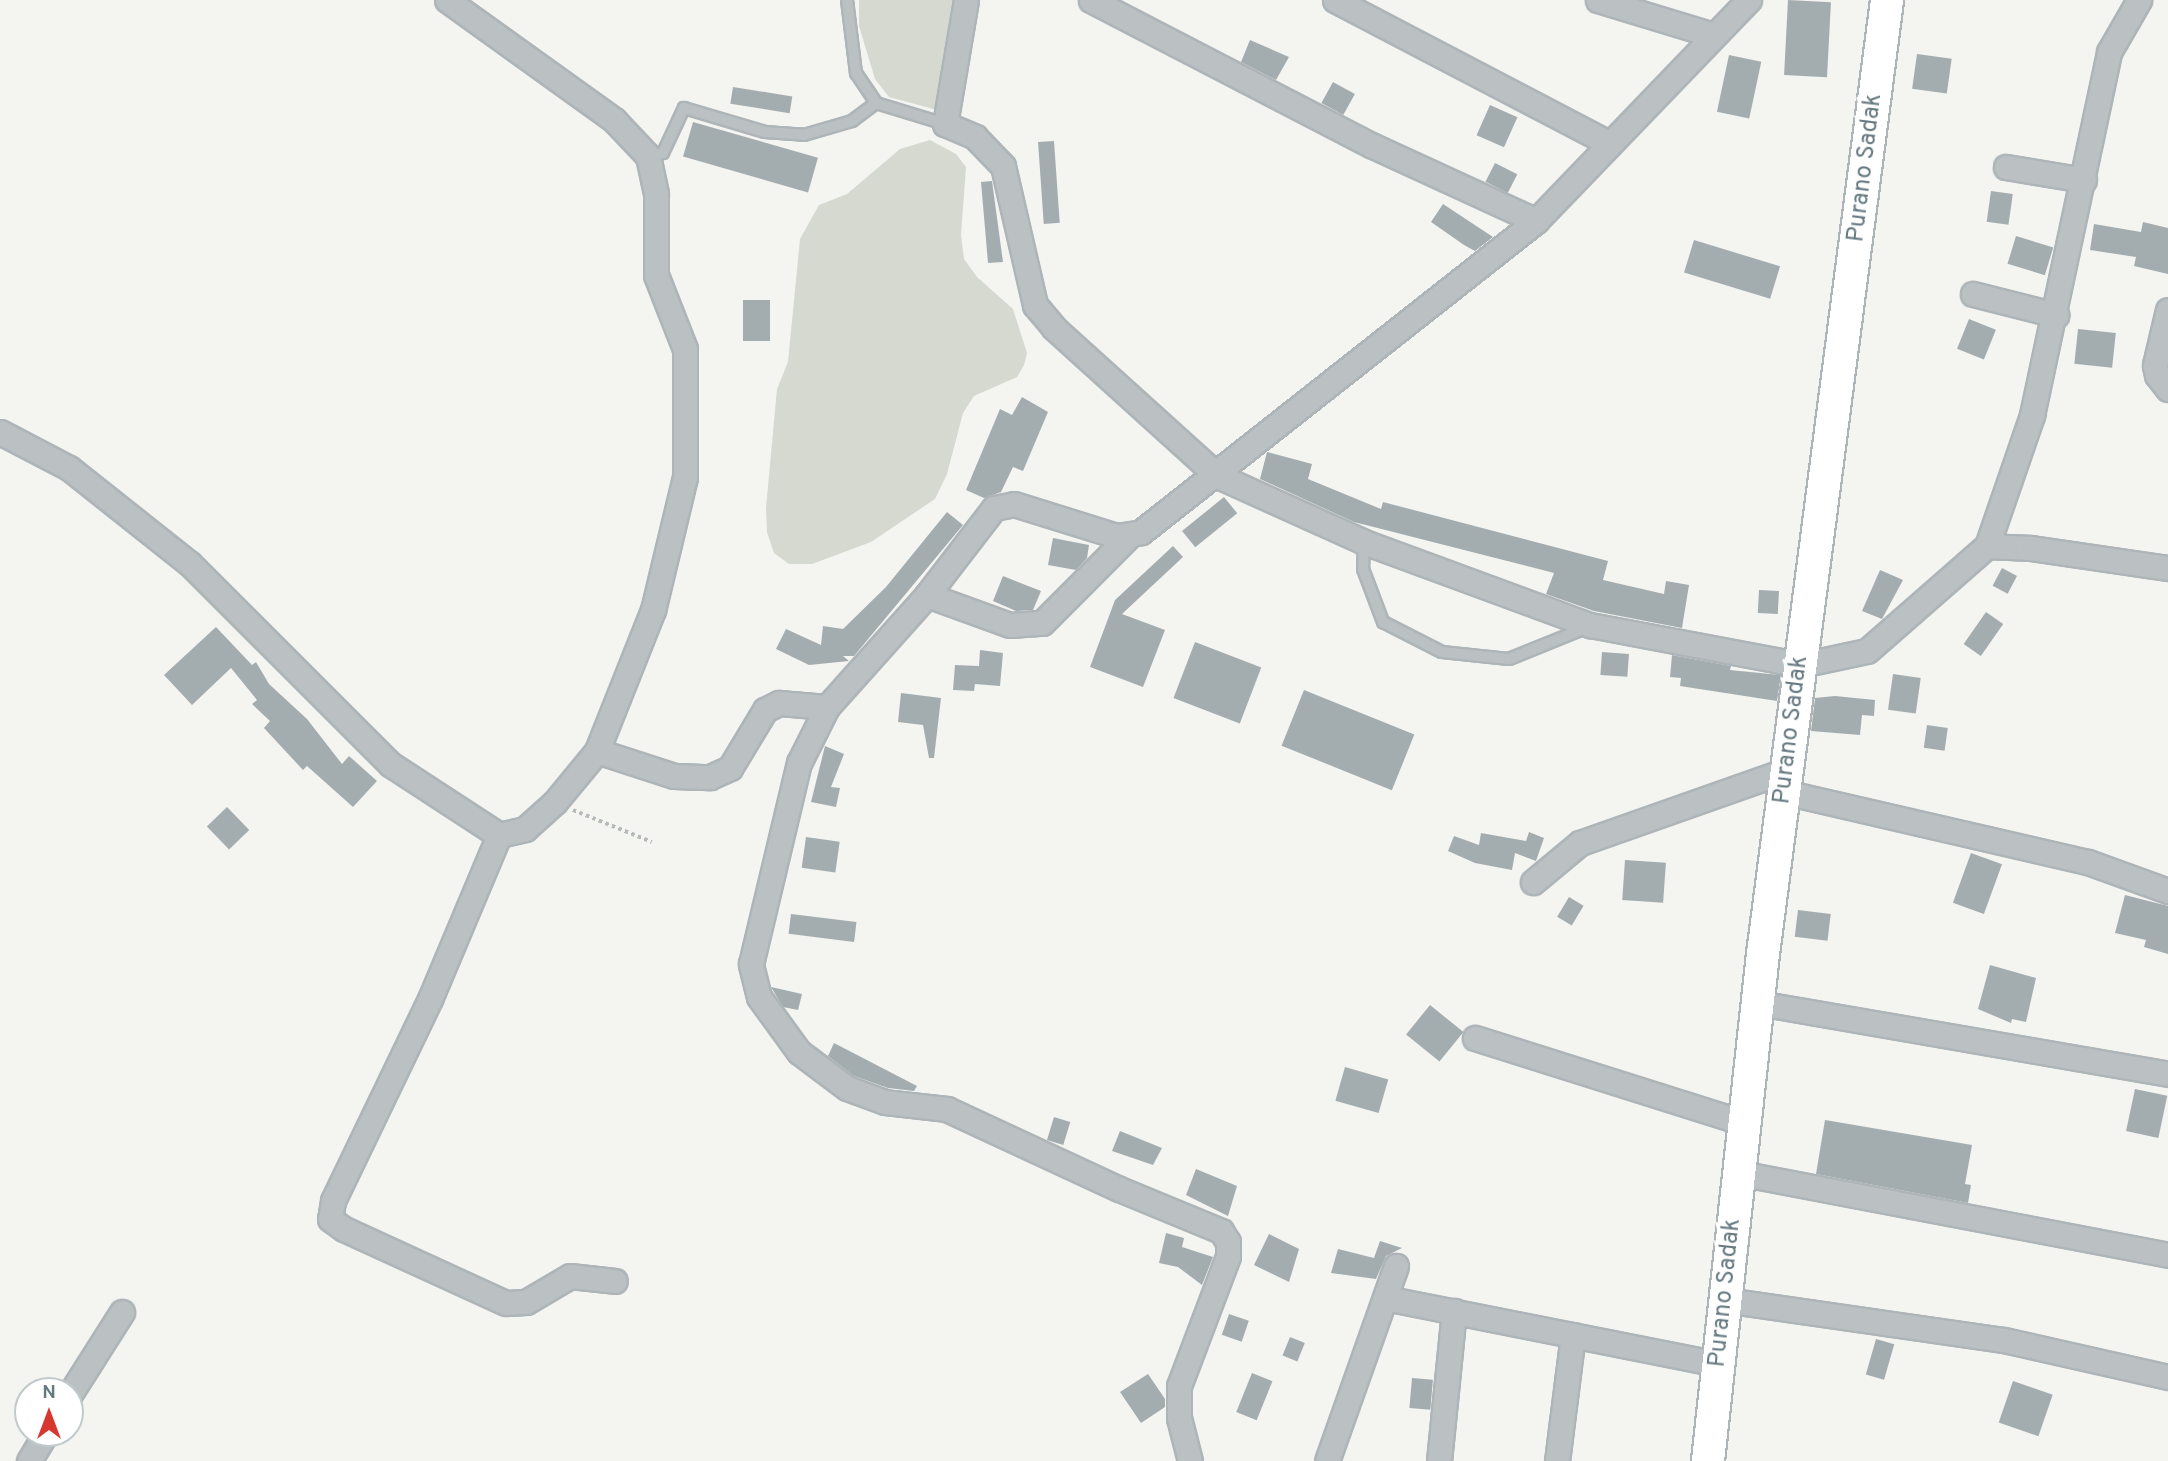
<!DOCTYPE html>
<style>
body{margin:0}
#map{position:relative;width:2168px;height:1461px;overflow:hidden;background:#f4f4f1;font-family:Overpass,sans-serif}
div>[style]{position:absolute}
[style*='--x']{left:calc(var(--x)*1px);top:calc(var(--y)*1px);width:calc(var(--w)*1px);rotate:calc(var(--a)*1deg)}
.green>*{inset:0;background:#d5d9d0}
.building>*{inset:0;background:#a3adb0;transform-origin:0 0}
.path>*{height:3.5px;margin-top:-1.75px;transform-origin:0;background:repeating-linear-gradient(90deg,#b6babb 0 3.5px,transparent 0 7px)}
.roads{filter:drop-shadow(2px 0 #aeb5b8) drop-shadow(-2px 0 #aeb5b8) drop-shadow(0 2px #aeb5b8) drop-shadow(0 -2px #aeb5b8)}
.lane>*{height:10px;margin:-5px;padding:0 5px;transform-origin:5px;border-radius:5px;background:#bbc1c3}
.street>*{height:23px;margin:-11.5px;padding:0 11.5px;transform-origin:11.5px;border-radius:11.5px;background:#bbc1c3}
.secondary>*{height:32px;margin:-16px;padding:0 16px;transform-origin:16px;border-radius:16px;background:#fff}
span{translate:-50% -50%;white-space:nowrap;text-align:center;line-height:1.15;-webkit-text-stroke:7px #fff;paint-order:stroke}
.street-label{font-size:24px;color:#657980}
.north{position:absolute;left:14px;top:1377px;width:70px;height:70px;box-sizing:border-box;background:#fff;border:2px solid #c1c9cc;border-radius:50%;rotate:0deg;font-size:19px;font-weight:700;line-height:28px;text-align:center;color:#657980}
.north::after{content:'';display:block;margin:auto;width:24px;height:32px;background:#d6382f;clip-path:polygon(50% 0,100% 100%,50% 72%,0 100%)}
</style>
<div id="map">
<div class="green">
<div style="clip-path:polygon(859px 0,958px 0,937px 110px,889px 97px,875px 79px,859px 26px)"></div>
<div style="clip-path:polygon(930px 140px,956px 154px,966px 167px,961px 235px,964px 259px,977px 277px,1013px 309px,1027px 353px,1024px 365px,1017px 377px,974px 396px,963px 413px,947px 474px,935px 499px,871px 542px,812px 564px,789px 564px,774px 553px,767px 532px,766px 508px,777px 389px,788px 362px,800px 239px,819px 205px,847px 194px,900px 149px)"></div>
</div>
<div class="building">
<div style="left:1788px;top:0;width:43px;height:75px;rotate:3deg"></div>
<div style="clip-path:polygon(1250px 40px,1289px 57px,1276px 80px,1241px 62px)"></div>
<div style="left:1917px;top:54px;width:35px;height:35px;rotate:8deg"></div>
<div style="left:1729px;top:55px;width:33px;height:58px;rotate:12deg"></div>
<div style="left:1333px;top:82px;width:25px;height:24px;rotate:29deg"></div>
<div style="left:733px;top:87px;width:60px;height:17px;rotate:9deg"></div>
<div style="left:1490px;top:105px;width:30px;height:33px;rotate:24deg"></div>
<div style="left:693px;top:122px;width:130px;height:36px;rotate:16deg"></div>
<div style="left:1054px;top:141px;width:82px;height:16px;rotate:86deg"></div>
<div style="left:1495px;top:163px;width:25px;height:21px;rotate:27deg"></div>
<div style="clip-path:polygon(992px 181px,1003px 262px,988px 263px,981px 182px)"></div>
<div style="left:1991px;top:191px;width:22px;height:31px;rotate:8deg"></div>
<div style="clip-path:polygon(1443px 204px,1493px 237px,1475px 251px,1464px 245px,1431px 222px)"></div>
<div style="clip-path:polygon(2143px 222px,2168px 228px,2168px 274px,2134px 266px,2136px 257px,2090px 250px,2094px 224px,2141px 232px)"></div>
<div style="left:2016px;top:236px;width:39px;height:29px;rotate:17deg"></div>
<div style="left:1694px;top:240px;width:90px;height:34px;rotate:17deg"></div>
<div style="left:743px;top:300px;width:27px;height:41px"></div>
<div style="left:1969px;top:319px;width:29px;height:32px;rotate:22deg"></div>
<div style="left:2078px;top:329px;width:38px;height:35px;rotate:6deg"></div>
<div style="clip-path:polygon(1022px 397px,1048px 412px,1023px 471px,1013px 467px,1001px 492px,984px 498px,966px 490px,1000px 409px,1012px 415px)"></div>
<div style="clip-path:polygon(1267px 452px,1312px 464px,1308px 479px,1381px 509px,1383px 502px,1608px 561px,1603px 580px,1664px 594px,1666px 581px,1689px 585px,1682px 628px,1594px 611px,1546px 594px,1554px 573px,1354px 522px,1260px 479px)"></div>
<div style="left:1224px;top:497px;width:21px;height:54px;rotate:51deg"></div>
<div style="clip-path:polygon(947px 512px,963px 525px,854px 656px,843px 656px,849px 661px,809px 665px,776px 649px,786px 629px,821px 645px,823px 626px,843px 629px,886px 587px)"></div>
<div style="clip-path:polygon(1053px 538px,1089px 545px,1087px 558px,1076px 570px,1048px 565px)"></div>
<div style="clip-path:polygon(1173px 546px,1183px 557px,1122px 614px,1165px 630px,1143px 687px,1090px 667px,1115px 600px)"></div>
<div style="left:2002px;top:568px;width:17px;height:20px;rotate:28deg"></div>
<div style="clip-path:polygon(1880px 570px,1903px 580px,1882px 619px,1862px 611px)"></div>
<div style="clip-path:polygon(1003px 576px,1041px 591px,1033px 610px,1016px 611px,993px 601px)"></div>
<div style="left:1759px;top:590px;width:20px;height:23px;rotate:3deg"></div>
<div style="left:1986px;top:612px;width:21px;height:39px;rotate:35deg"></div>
<div style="clip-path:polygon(216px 627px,252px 665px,256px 662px,269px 684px,307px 719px,342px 764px,349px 756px,377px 781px,353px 807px,307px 766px,303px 770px,264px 728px,270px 721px,252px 704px,257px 700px,231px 668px,192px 705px,164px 675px)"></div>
<div style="left:1195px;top:642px;width:71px;height:60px;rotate:21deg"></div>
<div style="clip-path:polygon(980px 650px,1003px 653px,1000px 686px,975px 684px,974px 691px,953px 690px,955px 665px,979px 666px)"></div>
<div style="left:1602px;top:652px;width:27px;height:23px;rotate:4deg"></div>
<div style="clip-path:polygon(1672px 655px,1731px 666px,1730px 670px,1781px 675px,1777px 701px,1680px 686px,1681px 678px,1670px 677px)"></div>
<div style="left:1893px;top:674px;width:28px;height:36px;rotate:8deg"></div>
<div style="left:1304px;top:690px;width:119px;height:60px;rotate:22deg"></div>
<div style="clip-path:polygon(901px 693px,941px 698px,934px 758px,929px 758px,923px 725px,898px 722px)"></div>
<div style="clip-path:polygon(1835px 696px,1875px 700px,1874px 716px,1862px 715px,1860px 735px,1811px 731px,1815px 698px)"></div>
<div style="left:1927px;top:725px;width:21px;height:23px;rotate:8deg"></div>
<div style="clip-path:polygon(825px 746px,844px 754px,831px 787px,840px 788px,836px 807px,811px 802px)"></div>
<div style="left:227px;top:807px;width:32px;height:28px;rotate:46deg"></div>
<div style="clip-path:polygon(1529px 832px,1544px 838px,1536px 861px,1515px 853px,1512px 870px,1475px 863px,1448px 851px,1454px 836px,1479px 845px,1481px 833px,1526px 841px)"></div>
<div style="left:806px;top:837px;width:34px;height:31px;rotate:8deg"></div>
<div style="left:1971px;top:853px;width:33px;height:53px;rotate:20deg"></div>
<div style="left:1625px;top:860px;width:41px;height:40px;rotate:4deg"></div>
<div style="clip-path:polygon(2125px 895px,2168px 906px,2168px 954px,2144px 947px,2146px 940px,2115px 933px)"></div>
<div style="left:1569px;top:897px;width:17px;height:23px;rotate:31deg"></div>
<div style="left:1798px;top:910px;width:33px;height:27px;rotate:7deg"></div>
<div style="left:791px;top:914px;width:66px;height:20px;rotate:7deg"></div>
<div style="clip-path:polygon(1990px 965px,2036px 978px,2026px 1022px,2012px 1019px,2011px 1023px,1978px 1009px)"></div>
<div style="clip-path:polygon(771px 987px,802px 994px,798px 1010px,783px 1007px)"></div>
<div style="left:1430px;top:1005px;width:43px;height:38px;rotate:39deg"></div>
<div style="clip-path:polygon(834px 1043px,917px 1086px,914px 1091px,888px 1088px,854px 1076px,828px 1056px)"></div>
<div style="left:1345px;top:1067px;width:45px;height:35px;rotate:16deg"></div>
<div style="left:2135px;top:1089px;width:33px;height:43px;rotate:12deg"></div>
<div style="left:1054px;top:1117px;width:17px;height:24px;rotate:17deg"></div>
<div style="clip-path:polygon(1825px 1120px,1972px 1145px,1965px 1184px,1971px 1185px,1968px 1203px,1816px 1174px)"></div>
<div style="clip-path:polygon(1120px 1131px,1162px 1148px,1153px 1165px,1112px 1151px)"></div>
<div style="clip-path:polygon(1196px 1169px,1237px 1186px,1228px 1216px,1186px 1195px)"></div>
<div style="clip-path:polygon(1166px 1233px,1184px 1238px,1182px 1247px,1213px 1257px,1202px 1285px,1178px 1267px,1159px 1263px)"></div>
<div style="clip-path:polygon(1269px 1234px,1299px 1249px,1289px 1282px,1254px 1265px)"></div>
<div style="clip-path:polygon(1380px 1241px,1402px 1248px,1386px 1256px,1376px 1279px,1331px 1273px,1338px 1249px,1374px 1258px)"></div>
<div style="left:1229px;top:1314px;width:21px;height:22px;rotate:19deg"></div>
<div style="left:1290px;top:1337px;width:16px;height:20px;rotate:22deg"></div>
<div style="left:1876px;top:1339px;width:19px;height:37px;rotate:16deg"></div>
<div style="left:1252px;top:1373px;width:22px;height:42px;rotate:22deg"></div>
<div style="clip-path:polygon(1148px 1374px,1165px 1399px,1165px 1407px,1141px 1423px,1120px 1392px)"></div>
<div style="left:1412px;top:1378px;width:21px;height:30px;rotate:5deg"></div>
<div style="left:2013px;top:1381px;width:42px;height:44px;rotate:19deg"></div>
</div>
<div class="path">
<div style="--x:573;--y:810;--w:85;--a:22.1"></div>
</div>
<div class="roads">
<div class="lane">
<div style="--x:847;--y:0;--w:74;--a:83"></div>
<div style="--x:856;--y:73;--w:36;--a:56"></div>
<div style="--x:876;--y:103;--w:72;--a:16.9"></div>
<div style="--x:648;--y:156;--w:15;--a:-11"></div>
<div style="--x:663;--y:153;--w:50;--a:-65"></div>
<div style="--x:684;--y:108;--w:84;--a:16.5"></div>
<div style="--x:765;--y:132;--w:39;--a:4"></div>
<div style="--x:804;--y:135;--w:50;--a:-16.3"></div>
<div style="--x:852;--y:121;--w:30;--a:-37"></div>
<div style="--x:1364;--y:543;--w:26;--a:92"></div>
<div style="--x:1363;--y:569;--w:57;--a:69.3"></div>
<div style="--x:1383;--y:622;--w:66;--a:27"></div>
<div style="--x:1442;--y:652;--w:67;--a:6"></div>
<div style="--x:1509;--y:659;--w:85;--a:-22.1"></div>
</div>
<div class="street">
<div style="--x:447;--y:0;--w:206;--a:35.7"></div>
<div style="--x:614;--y:120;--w:50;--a:46.6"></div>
<div style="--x:648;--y:156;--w:39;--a:78"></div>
<div style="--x:656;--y:194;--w:81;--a:90"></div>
<div style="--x:656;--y:275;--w:79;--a:68.6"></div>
<div style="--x:685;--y:349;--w:128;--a:90"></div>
<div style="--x:685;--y:477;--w:137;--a:103.5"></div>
<div style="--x:653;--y:610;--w:152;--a:111.7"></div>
<div style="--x:966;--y:0;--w:126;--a:99.6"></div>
<div style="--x:945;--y:124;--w:33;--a:23"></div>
<div style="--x:975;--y:137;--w:40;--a:46"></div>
<div style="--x:1003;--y:166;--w:143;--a:77"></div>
<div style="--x:1035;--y:305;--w:30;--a:50"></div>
<div style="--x:1054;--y:328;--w:221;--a:42.1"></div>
<div style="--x:1218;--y:476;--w:160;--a:24.3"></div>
<div style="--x:1364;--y:542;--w:241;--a:20.2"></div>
<div style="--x:1590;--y:625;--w:215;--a:10.7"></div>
<div style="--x:1801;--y:665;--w:67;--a:-12"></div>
<div style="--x:1867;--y:651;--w:159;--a:-41.2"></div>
<div style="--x:1987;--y:546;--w:44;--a:2.6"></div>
<div style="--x:2031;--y:548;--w:138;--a:8.3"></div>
<div style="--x:1091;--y:0;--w:315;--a:27.4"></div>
<div style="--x:1371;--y:145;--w:182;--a:24.7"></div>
<div style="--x:1335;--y:0;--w:310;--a:27.6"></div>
<div style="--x:1598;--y:0;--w:120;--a:16.9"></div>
<div style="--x:2006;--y:167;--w:79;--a:9.5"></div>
<div style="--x:1973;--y:294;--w:86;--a:14.2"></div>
<div style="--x:2168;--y:310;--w:57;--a:103.3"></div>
<div style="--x:2155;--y:365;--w:10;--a:79"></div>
<div style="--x:2157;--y:375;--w:18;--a:52"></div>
<div style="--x:0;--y:432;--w:78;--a:27.6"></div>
<div style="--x:69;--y:468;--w:154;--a:38.4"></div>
<div style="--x:190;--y:564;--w:283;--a:45"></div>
<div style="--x:390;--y:764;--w:130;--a:33.1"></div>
<div style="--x:499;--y:835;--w:27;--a:-13"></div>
<div style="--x:525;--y:829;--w:40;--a:-42"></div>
<div style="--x:555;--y:802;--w:66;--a:-50.5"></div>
<div style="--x:597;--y:751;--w:81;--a:18"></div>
<div style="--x:674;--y:776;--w:36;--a:2"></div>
<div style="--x:710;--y:777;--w:22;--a:-24"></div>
<div style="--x:730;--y:768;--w:68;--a:-58.9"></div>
<div style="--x:765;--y:710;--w:16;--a:-27"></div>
<div style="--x:779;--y:703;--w:48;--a:4.8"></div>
<div style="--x:1987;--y:546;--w:139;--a:-71"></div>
<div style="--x:2032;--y:415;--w:371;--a:-78"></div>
<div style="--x:2109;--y:52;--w:60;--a:-60"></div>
<div style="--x:927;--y:595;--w:88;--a:19.9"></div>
<div style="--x:1010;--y:625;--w:32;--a:-4"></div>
<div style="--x:1042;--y:623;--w:122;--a:-45"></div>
<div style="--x:1784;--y:792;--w:312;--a:13"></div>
<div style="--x:2088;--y:862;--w:85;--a:19.9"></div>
<div style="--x:499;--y:835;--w:176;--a:112.8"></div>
<div style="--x:431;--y:997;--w:226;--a:115.7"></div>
<div style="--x:333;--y:1201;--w:18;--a:99"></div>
<div style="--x:330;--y:1219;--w:17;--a:36"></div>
<div style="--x:344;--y:1229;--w:178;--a:24.6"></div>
<div style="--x:506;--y:1303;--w:20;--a:-3"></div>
<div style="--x:526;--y:1302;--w:51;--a:-30.6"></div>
<div style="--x:570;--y:1276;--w:45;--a:6.3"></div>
<div style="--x:1533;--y:882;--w:61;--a:-39.7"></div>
<div style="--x:1580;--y:843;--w:219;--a:-19.4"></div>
<div style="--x:1758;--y:1003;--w:416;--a:9.8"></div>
<div style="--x:1475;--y:1038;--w:283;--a:17.5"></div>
<div style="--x:1739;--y:1173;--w:437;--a:10.8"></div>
<div style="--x:1385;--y:1298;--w:339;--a:11.2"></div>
<div style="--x:1725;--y:1300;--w:282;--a:8.2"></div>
<div style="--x:2004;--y:1340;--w:168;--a:12.7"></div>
<div style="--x:70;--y:1394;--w:97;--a:-57.6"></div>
<div style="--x:29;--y:1461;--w:33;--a:-59"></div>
<div style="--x:1190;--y:1461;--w:44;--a:-104.3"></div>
<div style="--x:1179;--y:1418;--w:32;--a:-90"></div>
<div style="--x:1179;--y:1386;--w:139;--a:-69.3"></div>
<div style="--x:1228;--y:1256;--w:14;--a:-90"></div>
<div style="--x:1228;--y:1242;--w:13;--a:-122"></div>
<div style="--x:1221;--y:1231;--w:110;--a:-157.6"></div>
<div style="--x:1119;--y:1189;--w:190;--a:-155.1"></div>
<div style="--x:947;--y:1109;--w:62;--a:-173.6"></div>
<div style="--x:885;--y:1102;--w:40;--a:-159.8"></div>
<div style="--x:847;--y:1088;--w:60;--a:-143.1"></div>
<div style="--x:799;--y:1052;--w:68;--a:-126"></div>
<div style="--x:759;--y:997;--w:34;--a:-104"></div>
<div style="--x:751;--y:964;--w:207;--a:-76.6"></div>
<div style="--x:799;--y:763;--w:63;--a:-63.4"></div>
<div style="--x:827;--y:707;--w:150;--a:-48.2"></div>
<div style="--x:927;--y:595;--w:110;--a:-52.4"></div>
<div style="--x:994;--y:508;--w:20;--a:-11"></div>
<div style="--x:1014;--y:504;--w:108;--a:17.3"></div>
<div style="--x:1117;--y:536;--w:24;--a:-9"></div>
<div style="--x:1141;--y:532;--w:503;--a:-38.21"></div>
<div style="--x:1536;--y:221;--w:307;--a:-46.1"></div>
<div style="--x:1327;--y:1461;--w:207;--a:-70.5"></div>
<div style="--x:1439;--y:1461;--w:151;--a:-84.3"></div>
<div style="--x:1557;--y:1461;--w:127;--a:-82.8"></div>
</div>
<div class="secondary">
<div style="--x:1708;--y:1461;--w:510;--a:-83.81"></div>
<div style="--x:1763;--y:954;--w:962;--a:-82.59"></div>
</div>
</div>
<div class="street-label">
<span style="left:1866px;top:168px;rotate:-83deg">Purano Sadak</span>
<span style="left:1792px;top:730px;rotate:-83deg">Purano Sadak</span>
<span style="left:1726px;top:1293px;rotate:-84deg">Purano Sadak</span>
</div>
<div class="north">N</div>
</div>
